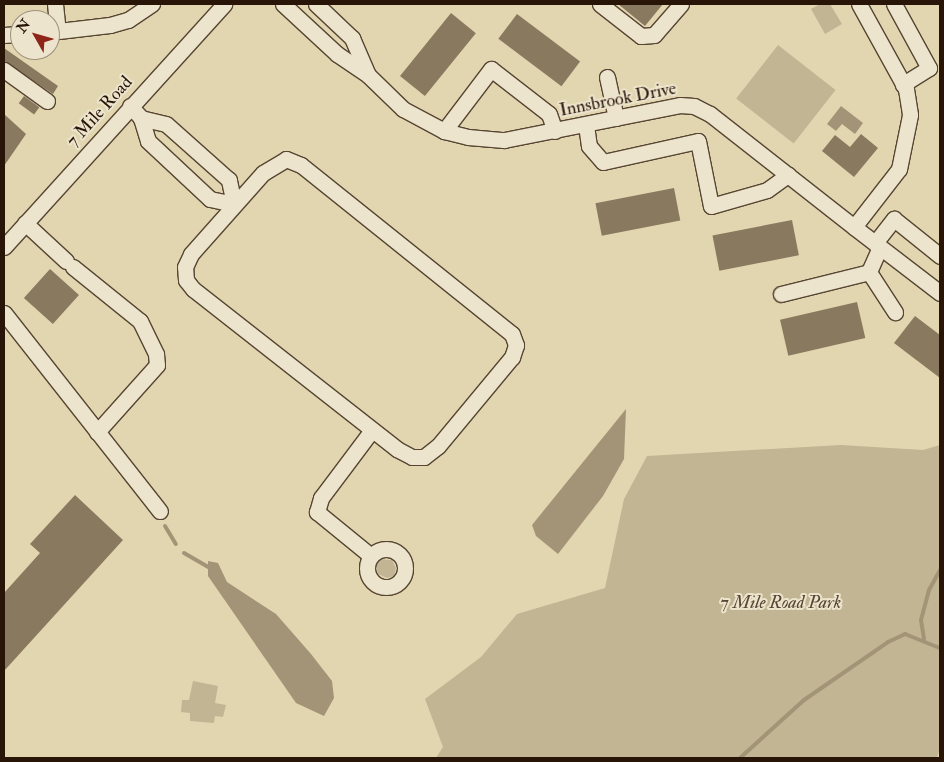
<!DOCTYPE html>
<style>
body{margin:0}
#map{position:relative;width:944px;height:762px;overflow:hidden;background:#e2d6b0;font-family:"IM FELL Double Pica",serif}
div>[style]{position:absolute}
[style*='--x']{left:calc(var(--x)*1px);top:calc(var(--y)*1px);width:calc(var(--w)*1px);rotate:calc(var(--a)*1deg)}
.green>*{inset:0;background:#c2b593;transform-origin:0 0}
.water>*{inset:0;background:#a39477}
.stream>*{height:4px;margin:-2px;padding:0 2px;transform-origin:2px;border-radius:2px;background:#a39477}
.building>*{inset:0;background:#89795f;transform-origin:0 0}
.roads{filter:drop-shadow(1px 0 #564532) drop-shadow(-1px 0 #564532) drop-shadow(0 1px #564532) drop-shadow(0 -1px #564532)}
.minor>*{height:15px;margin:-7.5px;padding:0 7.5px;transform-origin:7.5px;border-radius:7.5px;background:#ece4cc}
.minor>.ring{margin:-7.5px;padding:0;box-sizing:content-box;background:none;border:15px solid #ece4cc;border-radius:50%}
span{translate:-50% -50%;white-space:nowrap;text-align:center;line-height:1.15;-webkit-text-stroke:4px #ece4cc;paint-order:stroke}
.street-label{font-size:18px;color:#281508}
.park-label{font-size:18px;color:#564532;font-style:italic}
.frame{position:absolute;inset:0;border:5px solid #281508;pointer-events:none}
.north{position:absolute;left:10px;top:10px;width:50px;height:50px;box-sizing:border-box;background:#ece4cc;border:1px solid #9e917e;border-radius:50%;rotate:308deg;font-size:14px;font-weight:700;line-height:20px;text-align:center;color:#281508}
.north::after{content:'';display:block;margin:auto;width:18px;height:22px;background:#8f2418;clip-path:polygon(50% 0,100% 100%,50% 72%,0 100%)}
</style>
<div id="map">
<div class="green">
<div style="clip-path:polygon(820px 4px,830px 4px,842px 24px,825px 34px,811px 9px)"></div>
<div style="left:778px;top:45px;width:73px;height:68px;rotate:38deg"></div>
<div style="clip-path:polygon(841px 445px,923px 450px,940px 445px,940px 748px,937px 758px,436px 758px,443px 747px,425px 699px,481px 657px,517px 614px,605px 588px,624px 499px,647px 456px)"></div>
<div style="clip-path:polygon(377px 559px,392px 560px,396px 568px,394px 576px,387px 578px,378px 574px,375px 563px)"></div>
<div style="clip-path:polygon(193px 681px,218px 686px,215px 703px,226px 705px,223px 717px,215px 716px,214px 723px,190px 721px,190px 713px,181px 712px,182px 700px,189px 700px)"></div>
</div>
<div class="water">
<div style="clip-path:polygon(841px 106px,863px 123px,855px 134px,842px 124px,836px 131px,827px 124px)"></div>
<div style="clip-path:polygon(626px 409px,624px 459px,603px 496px,558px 554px,536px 536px,532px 525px)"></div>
<div style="clip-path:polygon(208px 561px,218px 563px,227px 582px,276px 614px,311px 654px,332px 681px,334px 698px,324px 716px,296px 703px,208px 576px)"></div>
</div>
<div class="stream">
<div style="--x:165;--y:526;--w:21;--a:59"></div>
<div style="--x:184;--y:553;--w:30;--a:30"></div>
<div style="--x:924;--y:639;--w:19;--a:-99"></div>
<div style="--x:921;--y:620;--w:31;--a:-75"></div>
<div style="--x:929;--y:590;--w:23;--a:-61"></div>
<div style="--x:740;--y:758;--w:86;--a:-42.2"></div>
<div style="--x:804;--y:700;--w:102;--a:-34.6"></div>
<div style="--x:888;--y:642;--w:19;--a:-25"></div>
<div style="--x:905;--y:634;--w:38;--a:22"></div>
</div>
<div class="building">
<div style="clip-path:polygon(618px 4px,663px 4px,645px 26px)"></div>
<div style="left:451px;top:13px;width:32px;height:81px;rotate:39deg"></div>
<div style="left:517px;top:14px;width:79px;height:31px;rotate:37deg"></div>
<div style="clip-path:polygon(4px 48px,58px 86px,53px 94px,4px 61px)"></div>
<div style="left:24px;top:96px;width:19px;height:9px;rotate:36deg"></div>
<div style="clip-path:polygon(4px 114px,26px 134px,4px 166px)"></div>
<div style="clip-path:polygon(861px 134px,878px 148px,854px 177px,822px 151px,835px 135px,850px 147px)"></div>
<div style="left:674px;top:188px;width:33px;height:80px;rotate:79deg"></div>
<div style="left:792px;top:220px;width:36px;height:81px;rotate:79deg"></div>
<div style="left:50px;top:269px;width:39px;height:39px;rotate:42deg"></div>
<div style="left:857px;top:302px;width:37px;height:79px;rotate:77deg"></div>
<div style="clip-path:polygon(915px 316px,940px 335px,940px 378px,894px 343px)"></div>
<div style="clip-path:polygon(75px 495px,123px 540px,4px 671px,4px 593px,40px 553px,30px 544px)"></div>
</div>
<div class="roads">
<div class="minor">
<div style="--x:55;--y:4;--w:27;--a:84"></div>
<div style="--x:283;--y:4;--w:74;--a:42.8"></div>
<div style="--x:337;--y:54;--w:37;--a:34"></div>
<div style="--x:368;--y:75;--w:49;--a:44.2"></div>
<div style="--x:403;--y:109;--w:47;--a:28.2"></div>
<div style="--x:444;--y:131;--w:25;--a:14"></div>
<div style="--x:468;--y:137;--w:36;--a:5"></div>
<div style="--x:504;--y:140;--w:179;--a:-11.2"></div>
<div style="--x:680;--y:105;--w:14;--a:4"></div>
<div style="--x:694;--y:106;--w:18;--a:27"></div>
<div style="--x:710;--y:114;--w:183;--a:38.1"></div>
<div style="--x:316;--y:4;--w:50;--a:43.4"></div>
<div style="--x:352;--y:38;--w:40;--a:66.6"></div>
<div style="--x:600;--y:4;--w:52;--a:38"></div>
<div style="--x:641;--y:36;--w:13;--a:-4"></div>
<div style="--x:654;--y:35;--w:41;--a:-48.9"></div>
<div style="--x:859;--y:4;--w:97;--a:61.1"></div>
<div style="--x:906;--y:89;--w:26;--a:81"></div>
<div style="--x:910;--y:115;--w:55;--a:101.5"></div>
<div style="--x:899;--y:169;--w:73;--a:127.8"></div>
<div style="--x:854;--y:227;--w:108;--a:37.5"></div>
<div style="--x:894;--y:4;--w:73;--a:61.3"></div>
<div style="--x:929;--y:68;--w:31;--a:148"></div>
<div style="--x:50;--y:32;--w:60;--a:-6.7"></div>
<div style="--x:110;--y:25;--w:19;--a:-16"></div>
<div style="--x:128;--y:20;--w:29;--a:-34"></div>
<div style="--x:4;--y:35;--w:16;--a:-4"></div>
<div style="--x:4;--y:70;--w:53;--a:35.8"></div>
<div style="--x:607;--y:77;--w:42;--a:77.6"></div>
<div style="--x:130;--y:106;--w:16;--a:47"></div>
<div style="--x:141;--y:118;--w:24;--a:73"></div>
<div style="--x:148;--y:141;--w:85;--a:43.1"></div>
<div style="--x:210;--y:199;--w:25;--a:12"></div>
<div style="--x:234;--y:204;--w:25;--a:-102"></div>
<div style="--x:229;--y:180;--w:84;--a:-138.4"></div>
<div style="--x:166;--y:124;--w:26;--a:-167"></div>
<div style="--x:586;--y:125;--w:21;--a:82"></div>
<div style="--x:589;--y:146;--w:21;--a:49"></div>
<div style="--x:603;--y:162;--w:97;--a:-12.5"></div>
<div style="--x:698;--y:141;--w:66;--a:78.7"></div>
<div style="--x:711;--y:206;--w:58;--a:-15.9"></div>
<div style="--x:767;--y:190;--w:26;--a:-36"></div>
<div style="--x:444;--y:131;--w:78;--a:-52.8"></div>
<div style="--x:491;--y:69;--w:73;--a:37.8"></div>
<div style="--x:549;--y:114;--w:18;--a:71"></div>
<div style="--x:286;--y:159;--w:16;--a:22"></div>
<div style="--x:301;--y:165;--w:270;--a:38.7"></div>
<div style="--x:512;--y:334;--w:12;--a:70"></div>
<div style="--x:516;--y:345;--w:13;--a:108"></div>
<div style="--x:512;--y:357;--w:116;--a:129.7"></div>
<div style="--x:438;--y:446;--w:18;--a:142"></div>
<div style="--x:424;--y:457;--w:12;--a:180"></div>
<div style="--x:412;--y:457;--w:17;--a:-152"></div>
<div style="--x:397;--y:449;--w:259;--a:-141.9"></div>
<div style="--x:193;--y:289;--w:11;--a:-128"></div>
<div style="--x:186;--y:280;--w:13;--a:-94"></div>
<div style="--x:185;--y:267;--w:14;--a:-65"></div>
<div style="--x:191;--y:254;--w:108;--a:-48.4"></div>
<div style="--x:263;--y:173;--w:27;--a:-31"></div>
<div style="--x:25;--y:223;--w:56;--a:42.8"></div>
<div style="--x:875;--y:243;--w:31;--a:-52"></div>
<div style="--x:894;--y:219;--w:59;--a:38.8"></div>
<div style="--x:4;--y:247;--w:328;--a:-47.8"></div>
<div style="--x:880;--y:247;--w:27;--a:114"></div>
<div style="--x:869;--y:272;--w:48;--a:57"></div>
<div style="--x:73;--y:267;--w:86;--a:38.9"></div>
<div style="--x:140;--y:321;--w:37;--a:64"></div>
<div style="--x:156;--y:354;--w:11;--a:85"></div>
<div style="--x:157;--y:365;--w:90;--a:131.8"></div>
<div style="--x:781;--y:294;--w:91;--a:-14"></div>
<div style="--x:4;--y:313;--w:252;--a:51.8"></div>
<div class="ring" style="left:367px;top:549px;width:23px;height:23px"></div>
<div style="--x:371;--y:556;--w:70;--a:-140.8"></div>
<div style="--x:317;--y:512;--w:15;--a:-74"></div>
<div style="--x:321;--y:498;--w:85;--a:-53.1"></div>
</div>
</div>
<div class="street-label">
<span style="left:618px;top:100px;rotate:-11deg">Innsbrook Drive</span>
<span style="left:100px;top:112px;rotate:-48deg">7 Mile Road</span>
</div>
<div class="park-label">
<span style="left:781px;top:603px">7 Mile Road Park</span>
</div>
<div class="frame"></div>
<div class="north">N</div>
</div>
